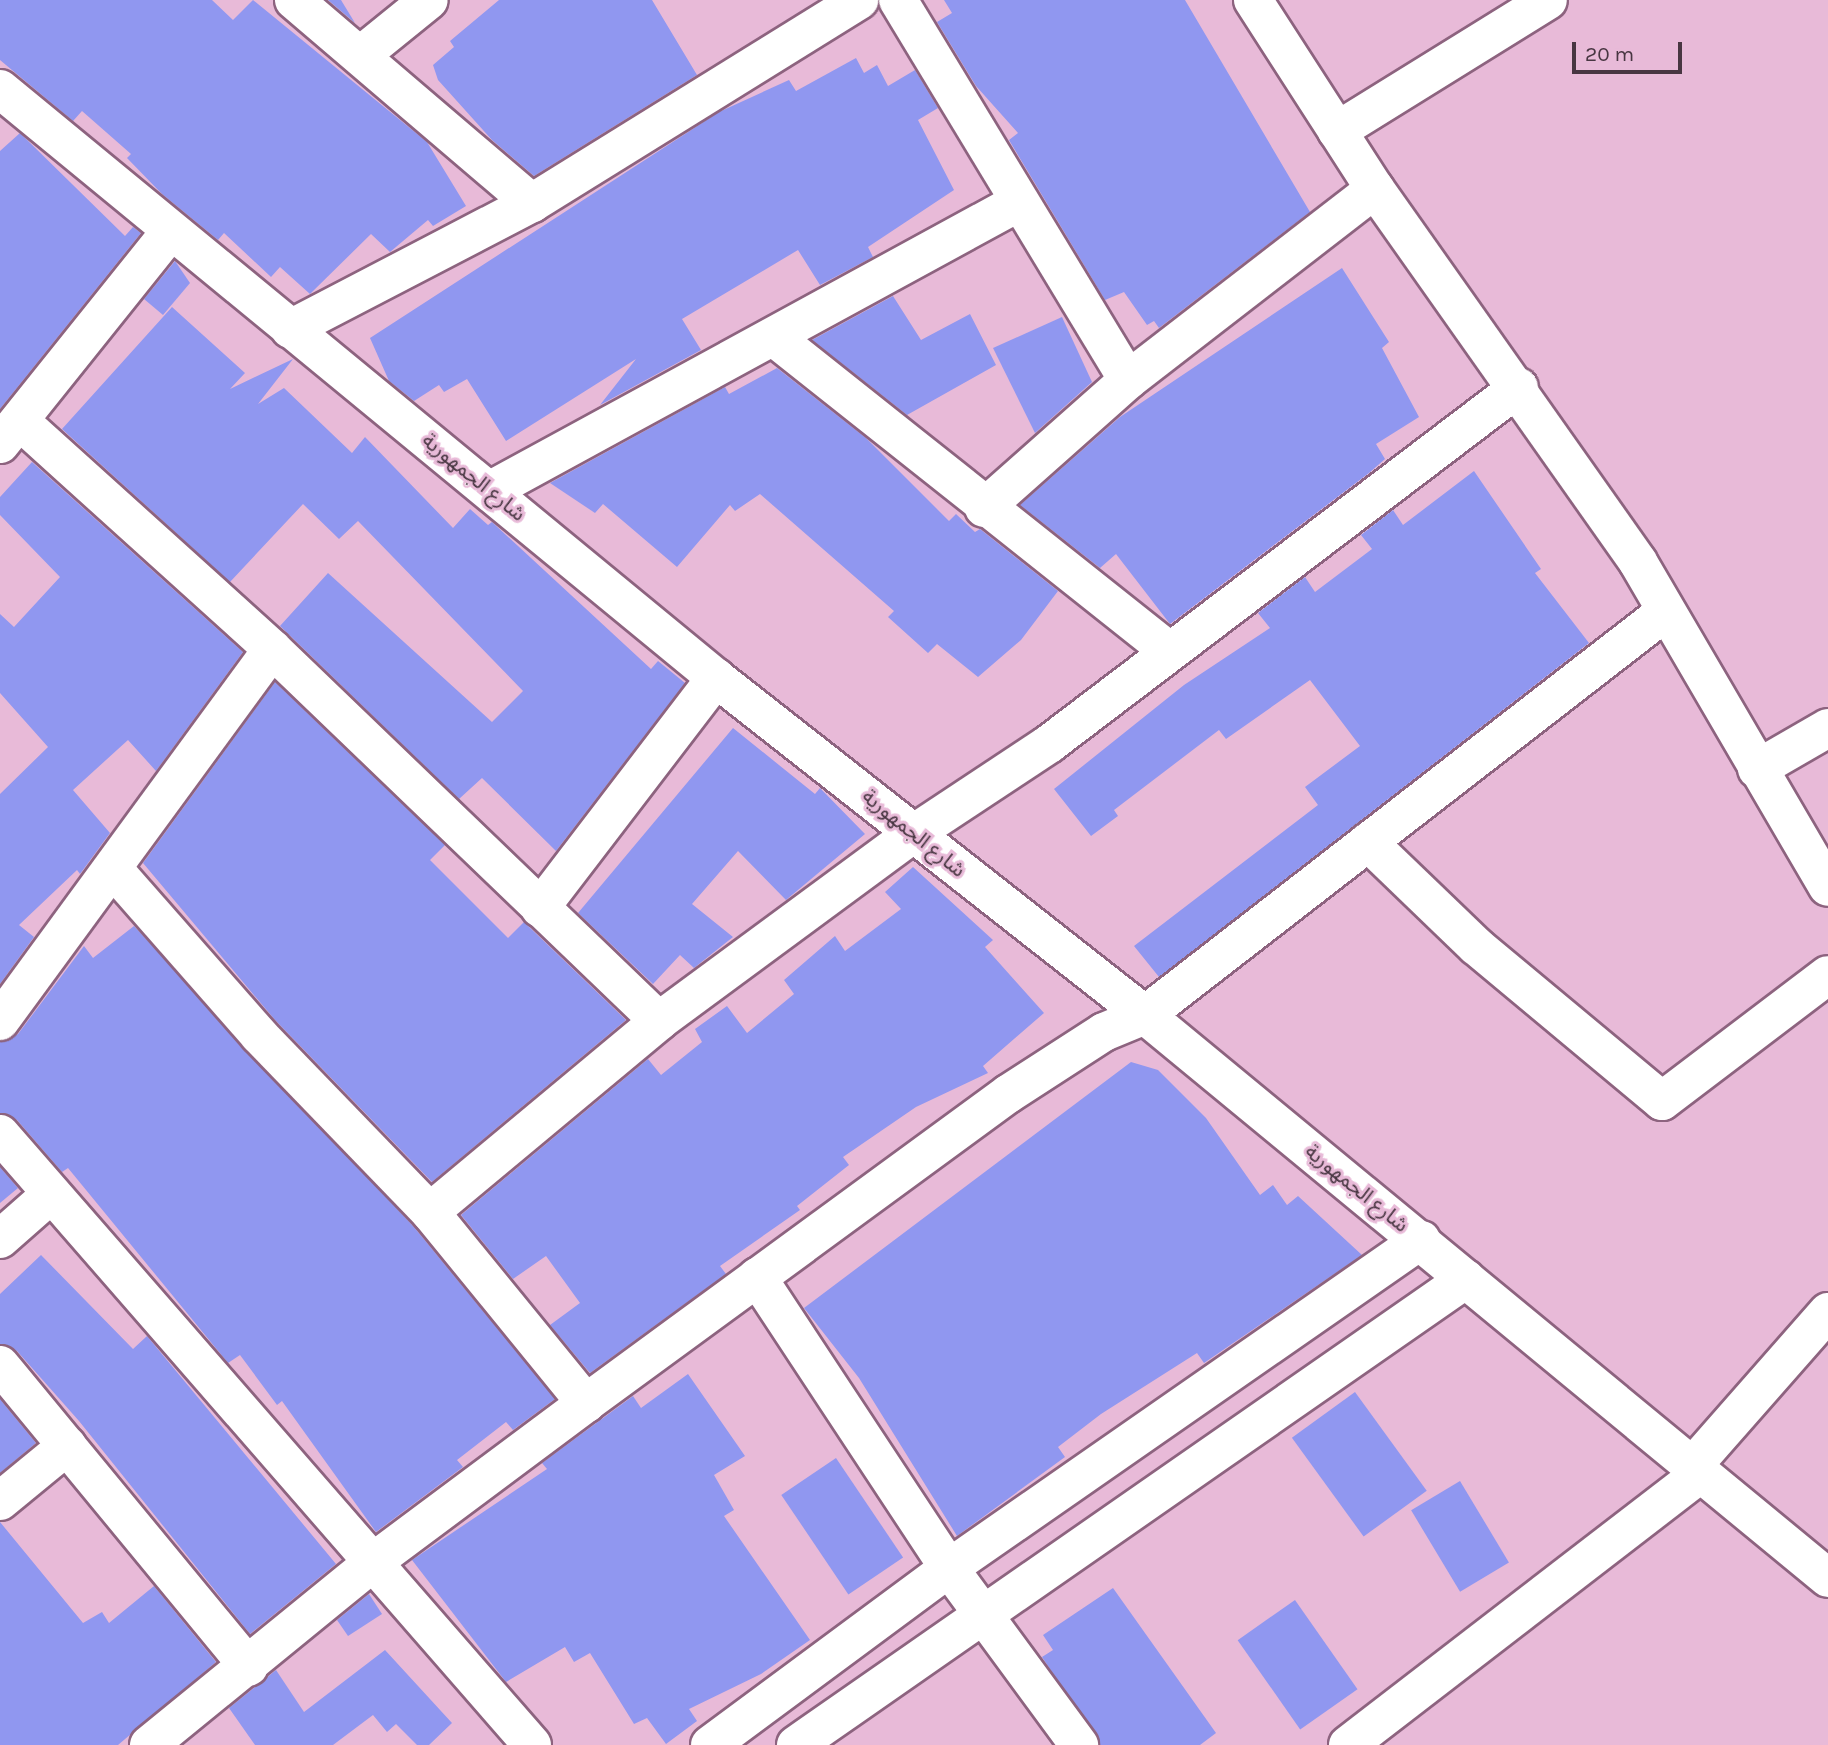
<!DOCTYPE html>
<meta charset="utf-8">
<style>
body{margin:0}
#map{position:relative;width:1828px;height:1745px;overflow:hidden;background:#e8bad8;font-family:Karla,"Noto Sans Arabic",sans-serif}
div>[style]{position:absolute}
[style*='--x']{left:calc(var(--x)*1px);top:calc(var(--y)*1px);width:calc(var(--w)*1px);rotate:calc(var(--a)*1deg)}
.building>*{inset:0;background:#9097f0;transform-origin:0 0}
.roads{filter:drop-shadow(2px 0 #8d637f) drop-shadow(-2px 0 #8d637f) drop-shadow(0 2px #8d637f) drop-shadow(0 -2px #8d637f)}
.minor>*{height:38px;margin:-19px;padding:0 19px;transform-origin:19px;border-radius:19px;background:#fff}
span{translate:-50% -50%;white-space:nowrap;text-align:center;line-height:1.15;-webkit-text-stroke:6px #e8bad8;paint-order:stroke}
.street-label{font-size:21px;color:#483642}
.scale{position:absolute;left:1572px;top:42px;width:110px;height:32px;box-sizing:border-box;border:4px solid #483642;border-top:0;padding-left:9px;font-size:21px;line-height:24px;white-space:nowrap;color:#483642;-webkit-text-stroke:5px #e8bad8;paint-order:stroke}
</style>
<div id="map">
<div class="building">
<div style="clip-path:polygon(0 0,212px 0,233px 20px,253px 0,427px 142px,466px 206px,433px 226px,428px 220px,390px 252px,371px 234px,310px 294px,280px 267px,271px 277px,224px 233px,218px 240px,162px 194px,127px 158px,131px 154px,82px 111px,73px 121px,0 60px)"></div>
<div style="clip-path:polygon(328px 0,341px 0,355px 23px)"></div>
<div style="clip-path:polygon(499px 0,652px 0,697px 75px,534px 176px,492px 140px,438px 80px,433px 65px,454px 47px,450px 41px)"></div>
<div style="clip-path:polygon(944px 0,1185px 0,1310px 212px,1159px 328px,1154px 321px,1147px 325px,1124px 292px,1105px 300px,1009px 140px,1018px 133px,976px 86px,937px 22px,952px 13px)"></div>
<div style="clip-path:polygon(856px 58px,864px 73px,877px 65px,888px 86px,915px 70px,938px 108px,918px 120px,954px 190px,868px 247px,873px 257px,820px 285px,798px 250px,682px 319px,701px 350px,600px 405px,636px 359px,506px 441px,467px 379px,444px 392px,439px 385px,414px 401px,389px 381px,370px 338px,719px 112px,789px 80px,796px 91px)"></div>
<div style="clip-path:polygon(20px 133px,125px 236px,133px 227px,141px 233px,0 409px,0 151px)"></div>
<div style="clip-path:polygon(175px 261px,190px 283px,163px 315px,144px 299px)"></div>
<div style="clip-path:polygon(1342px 268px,1389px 342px,1382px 348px,1419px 417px,1376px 444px,1385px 459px,1369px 473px,1170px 624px,1116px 554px,1100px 568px,1020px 505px,1120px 417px)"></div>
<div style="clip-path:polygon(893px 296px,921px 340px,970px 314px,996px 365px,907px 415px,812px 340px)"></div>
<div style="clip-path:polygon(172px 307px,245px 373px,230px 389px,293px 359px,258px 404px,284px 388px,352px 453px,365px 437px,453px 528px,470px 509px,488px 525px,492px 522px,651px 669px,658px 661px,685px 683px,556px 851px,482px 778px,459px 799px,280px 626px,328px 573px,492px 722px,523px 691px,358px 521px,339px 539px,303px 504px,230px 582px,62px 429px)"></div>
<div style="clip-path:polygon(1062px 317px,1092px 382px,1035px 433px,993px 348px)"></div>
<div style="clip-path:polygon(777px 368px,866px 438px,949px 521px,956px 514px,975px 532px,980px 529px,1058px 591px,1021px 640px,978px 677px,937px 644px,928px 653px,888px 617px,894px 611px,760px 494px,735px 511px,730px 505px,677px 567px,603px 504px,595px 513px,550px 483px,725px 387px,729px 394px)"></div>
<div style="clip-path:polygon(32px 462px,243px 652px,156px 771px,128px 740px,73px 790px,110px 833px,80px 874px,77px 870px,19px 925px,34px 937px,0 984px,0 794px,48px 747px,0 693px,0 614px,14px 627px,60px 577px,0 515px,0 497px)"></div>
<div style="clip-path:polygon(1474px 471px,1541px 569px,1535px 573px,1589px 643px,1159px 977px,1134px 946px,1318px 805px,1305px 787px,1360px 746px,1310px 680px,1226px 739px,1219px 730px,1114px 810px,1118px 816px,1091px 836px,1054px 789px,1184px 685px,1270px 628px,1258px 613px,1305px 577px,1315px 592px,1372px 549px,1361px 535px,1393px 510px,1403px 525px)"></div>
<div style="clip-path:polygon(275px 682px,445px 845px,430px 860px,508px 938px,524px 922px,626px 1020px,432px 1182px,275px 1020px,143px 863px)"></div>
<div style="clip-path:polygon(733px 728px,815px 794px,820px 788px,865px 834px,786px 900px,738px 851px,692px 904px,733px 937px,694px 968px,680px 955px,653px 984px,578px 913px)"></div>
<div style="clip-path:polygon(913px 867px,993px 940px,985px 947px,1044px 1013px,983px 1066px,988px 1073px,916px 1107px,843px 1157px,849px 1165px,797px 1206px,800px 1210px,720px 1266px,726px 1274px,590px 1373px,550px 1325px,580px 1303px,546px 1256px,513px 1279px,461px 1215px,648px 1059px,661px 1075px,702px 1042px,695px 1029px,727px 1006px,747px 1033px,794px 994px,784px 980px,835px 936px,845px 951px,901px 909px,885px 892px)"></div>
<div style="clip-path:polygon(134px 926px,414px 1227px,555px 1399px,513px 1430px,506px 1422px,457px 1460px,463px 1467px,376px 1532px,282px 1401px,277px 1405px,240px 1355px,228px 1363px,68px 1168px,62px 1172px,17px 1120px,0 1113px,0 1042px,18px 1034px,84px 946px,93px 958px)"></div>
<div style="clip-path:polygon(1131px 1062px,1158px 1070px,1206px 1118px,1260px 1195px,1273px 1185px,1287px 1205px,1298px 1196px,1362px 1255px,1204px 1363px,1197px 1353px,1101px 1414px,1058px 1447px,1065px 1457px,957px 1536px,859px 1378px,804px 1308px)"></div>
<div style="clip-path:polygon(0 1167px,18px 1188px,0 1203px)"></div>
<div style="clip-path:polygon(41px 1255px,133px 1349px,147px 1336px,336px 1564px,250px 1634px,79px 1421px,17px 1351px,0 1344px,0 1294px)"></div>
<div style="clip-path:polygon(688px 1374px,745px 1456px,714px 1475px,734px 1510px,724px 1516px,810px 1640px,761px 1674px,689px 1709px,697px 1721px,666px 1744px,647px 1718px,634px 1724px,590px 1653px,574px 1662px,565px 1647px,506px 1682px,412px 1560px,547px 1469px,542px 1463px,633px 1396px,641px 1408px)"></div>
<div style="left:1355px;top:1392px;width:122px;height:78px;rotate:54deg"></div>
<div style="clip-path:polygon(0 1399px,36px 1443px,0 1473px)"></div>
<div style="left:836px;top:1458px;width:120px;height:66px;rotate:56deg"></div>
<div style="left:1460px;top:1481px;width:95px;height:57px;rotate:59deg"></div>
<div style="clip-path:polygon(0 1522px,83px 1623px,102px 1612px,109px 1623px,154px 1586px,216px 1662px,118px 1745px,0 1745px)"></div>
<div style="clip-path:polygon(1113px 1588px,1216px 1733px,1200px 1745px,1100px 1745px,1042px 1657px,1053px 1650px,1043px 1635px)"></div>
<div style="clip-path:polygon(369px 1594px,382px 1614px,348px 1636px,337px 1620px)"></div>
<div style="left:1295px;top:1600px;width:109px;height:70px;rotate:55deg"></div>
<div style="clip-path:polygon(385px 1650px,452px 1723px,429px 1745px,417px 1745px,396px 1724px,387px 1732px,373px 1715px,333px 1745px,255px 1745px,229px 1708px,276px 1670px,304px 1712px)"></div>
</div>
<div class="roads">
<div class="minor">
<div style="--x:294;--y:0;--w:313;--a:40.5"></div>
<div style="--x:898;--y:0;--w:444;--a:58.8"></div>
<div style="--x:1253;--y:0;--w:225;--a:57.2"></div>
<div style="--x:1375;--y:189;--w:456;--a:54.8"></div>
<div style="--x:1638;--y:562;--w:376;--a:59.7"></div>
<div style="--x:361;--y:55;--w:87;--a:-39"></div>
<div style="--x:0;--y:89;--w:927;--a:39.44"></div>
<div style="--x:716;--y:678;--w:546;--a:38.15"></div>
<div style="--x:1145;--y:1015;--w:885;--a:39.5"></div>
<div style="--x:1337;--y:131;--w:248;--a:-31.8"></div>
<div style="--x:290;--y:329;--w:273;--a:-27.5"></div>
<div style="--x:532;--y:203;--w:385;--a:-31.8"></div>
<div style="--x:775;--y:338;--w:503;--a:38.46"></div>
<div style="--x:21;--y:422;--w:338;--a:42.1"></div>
<div style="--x:272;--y:649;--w:537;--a:43.87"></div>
<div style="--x:0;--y:444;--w:272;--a:-51.3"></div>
<div style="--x:491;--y:490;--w:601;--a:-28.61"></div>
<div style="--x:984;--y:508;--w:193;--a:-41.6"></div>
<div style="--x:1128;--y:380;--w:312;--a:-37.7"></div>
<div style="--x:1757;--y:769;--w:82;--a:-30"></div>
<div style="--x:1368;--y:842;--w:150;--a:43.9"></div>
<div style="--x:1476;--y:946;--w:242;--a:39.8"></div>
<div style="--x:1662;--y:1101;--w:208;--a:-37.2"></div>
<div style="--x:115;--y:871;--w:218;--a:48.7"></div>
<div style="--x:259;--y:1035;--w:246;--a:46"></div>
<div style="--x:430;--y:1212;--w:247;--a:50.8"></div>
<div style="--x:540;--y:908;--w:290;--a:-52.6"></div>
<div style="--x:0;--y:1021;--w:461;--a:-53.8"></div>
<div style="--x:0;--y:1134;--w:810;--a:48.95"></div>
<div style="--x:430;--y:1212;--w:298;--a:-39.8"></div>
<div style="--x:659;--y:1021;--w:315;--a:-36.4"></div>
<div style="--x:913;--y:834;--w:163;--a:-33.5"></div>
<div style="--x:1049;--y:744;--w:590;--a:-37.22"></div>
<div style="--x:0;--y:1239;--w:65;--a:-41.3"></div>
<div style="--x:757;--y:1277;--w:349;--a:56.6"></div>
<div style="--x:949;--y:1568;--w:220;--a:53.7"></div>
<div style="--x:0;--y:1365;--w:391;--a:50.5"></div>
<div style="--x:1690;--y:1469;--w:209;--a:-48.7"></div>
<div style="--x:0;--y:1501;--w:87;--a:-39.4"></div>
<div style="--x:149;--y:1745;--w:294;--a:-39.2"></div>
<div style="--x:377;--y:1559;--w:261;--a:-36.7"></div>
<div style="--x:586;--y:1403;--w:523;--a:-36.21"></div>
<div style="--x:1008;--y:1094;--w:114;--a:-32.9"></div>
<div style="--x:1104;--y:1032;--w:44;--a:-22.5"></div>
<div style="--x:1145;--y:1015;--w:656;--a:-37.76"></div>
<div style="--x:710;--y:1745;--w:297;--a:-36.5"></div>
<div style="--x:949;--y:1568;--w:575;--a:-34.8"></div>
<div style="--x:796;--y:1745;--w:816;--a:-34.82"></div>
<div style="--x:1348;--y:1745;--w:442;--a:-37.6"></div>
</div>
</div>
<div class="street-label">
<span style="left:474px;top:477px;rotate:39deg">شارع الجمهورية</span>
<span style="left:914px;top:833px;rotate:39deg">شارع الجمهورية</span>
<span style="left:1357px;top:1188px;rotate:39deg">شارع الجمهورية</span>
</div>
<div class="scale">20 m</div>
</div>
